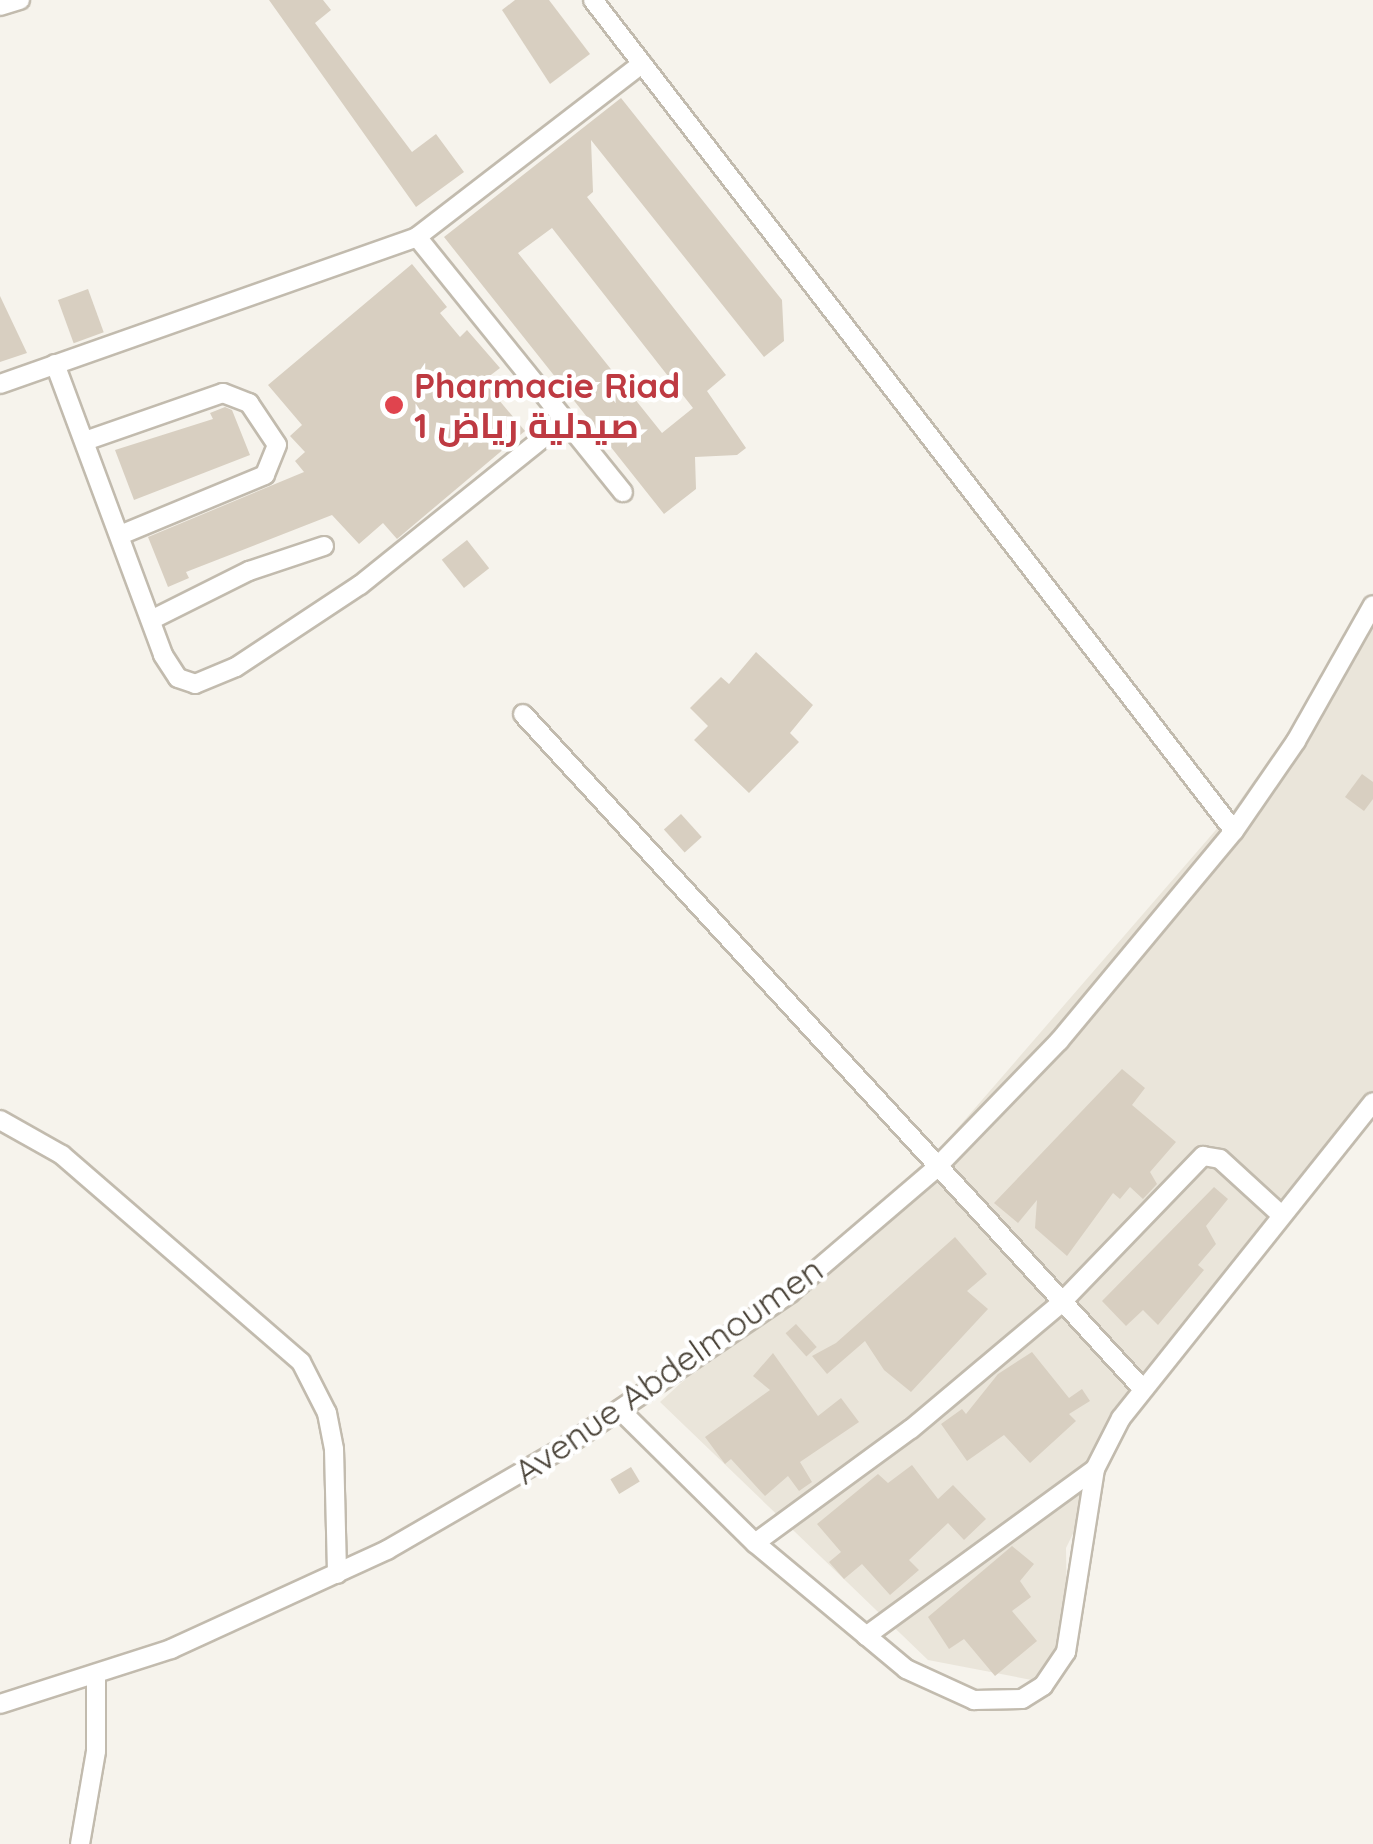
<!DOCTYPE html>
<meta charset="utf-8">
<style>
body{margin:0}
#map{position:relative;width:1373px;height:1844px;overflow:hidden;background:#f6f3ec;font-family:Quicksand,Cairo,sans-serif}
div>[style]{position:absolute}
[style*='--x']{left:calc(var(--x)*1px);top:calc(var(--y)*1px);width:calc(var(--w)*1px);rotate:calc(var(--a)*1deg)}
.residential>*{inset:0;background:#eae5da}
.building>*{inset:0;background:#d8cfc1;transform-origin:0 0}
.roads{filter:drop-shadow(2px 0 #c2bbae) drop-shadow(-2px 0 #c2bbae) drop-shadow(0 2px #c2bbae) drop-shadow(0 -2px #c2bbae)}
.street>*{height:18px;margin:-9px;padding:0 9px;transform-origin:9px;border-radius:9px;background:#fff}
.dots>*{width:28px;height:28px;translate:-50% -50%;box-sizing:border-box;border:5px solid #fff;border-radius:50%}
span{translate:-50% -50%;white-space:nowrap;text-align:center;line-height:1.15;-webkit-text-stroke:9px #fff;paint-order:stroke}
.health-label{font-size:35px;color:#be3a42;font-weight:700}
.left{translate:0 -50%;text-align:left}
.street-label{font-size:35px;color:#4b4439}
</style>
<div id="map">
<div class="residential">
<div style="clip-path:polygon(1373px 613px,1373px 1101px,1146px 1385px,1066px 1548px,1067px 1619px,1042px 1682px,928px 1660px,660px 1402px,943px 1145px,1234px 809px)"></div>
</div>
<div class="building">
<div style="clip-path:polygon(269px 0,323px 0,331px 10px,315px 23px,412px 152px,436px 134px,464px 172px,416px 207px)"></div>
<div style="clip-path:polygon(515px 0,549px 0,590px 54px,550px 84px,502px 10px)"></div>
<div style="clip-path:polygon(evenodd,621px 98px,782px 300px,784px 341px,764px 357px,591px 140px,593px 192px,587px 197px,726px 375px,707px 391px,746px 448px,737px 455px,695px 457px,696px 489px,664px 514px,444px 237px,621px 98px,552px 228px,693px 408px,662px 433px,518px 253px,552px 228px)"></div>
<div style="clip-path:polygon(412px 264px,447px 307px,440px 313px,460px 337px,467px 330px,500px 368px,483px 381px,525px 431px,397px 539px,383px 523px,359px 544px,332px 515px,186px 572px,189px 578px,168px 587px,148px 537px,304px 472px,295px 461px,305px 452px,290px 436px,302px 425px,268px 385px)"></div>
<div style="left:88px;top:289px;width:46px;height:32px;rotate:70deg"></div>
<div style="clip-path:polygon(0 296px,27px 353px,0 362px)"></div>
<div style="clip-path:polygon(225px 407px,232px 410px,250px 455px,134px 500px,115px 450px,213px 419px,210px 413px)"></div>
<div style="left:467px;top:540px;width:36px;height:32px;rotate:52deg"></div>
<div style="clip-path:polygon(756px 652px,813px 705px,790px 733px,799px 742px,749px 793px,694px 740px,708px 726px,690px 708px,721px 677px,729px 684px)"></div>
<div style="clip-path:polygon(1362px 774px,1373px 782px,1373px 799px,1364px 811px,1345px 797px)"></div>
<div style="left:681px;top:814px;width:31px;height:23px;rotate:48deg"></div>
<div style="clip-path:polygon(1122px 1069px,1145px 1088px,1132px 1105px,1176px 1142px,1150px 1172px,1157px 1184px,1143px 1199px,1130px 1187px,1120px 1199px,1113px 1193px,1067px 1256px,1035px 1228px,1037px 1200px,1018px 1223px,994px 1203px)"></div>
<div style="clip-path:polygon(1214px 1187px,1228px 1199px,1206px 1226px,1216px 1244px,1198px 1265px,1204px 1270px,1158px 1325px,1143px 1310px,1126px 1326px,1102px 1301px)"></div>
<div style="clip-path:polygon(955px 1237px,987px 1274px,967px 1291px,988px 1309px,911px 1392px,884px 1370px,865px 1341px,827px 1374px,812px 1356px,836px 1343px)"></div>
<div style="left:796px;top:1324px;width:31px;height:14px;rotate:48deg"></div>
<div style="clip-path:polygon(1032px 1352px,1069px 1398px,1082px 1389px,1090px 1401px,1069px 1414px,1076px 1421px,1030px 1463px,1004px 1435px,967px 1461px,941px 1424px,962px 1409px,966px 1414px,998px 1374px)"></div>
<div style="clip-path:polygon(773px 1353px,818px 1416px,841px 1398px,859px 1422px,800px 1462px,812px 1482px,799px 1491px,788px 1476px,765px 1496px,731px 1459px,725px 1464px,705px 1437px,770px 1390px,753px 1376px)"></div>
<div style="clip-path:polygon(912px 1465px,938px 1499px,953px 1485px,986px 1519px,964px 1540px,948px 1523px,909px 1560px,919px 1570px,890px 1595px,862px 1564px,844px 1579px,829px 1562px,841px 1552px,817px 1524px,878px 1474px,888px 1483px)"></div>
<div style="left:631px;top:1467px;width:17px;height:24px;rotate:59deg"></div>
<div style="clip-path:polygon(1012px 1546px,1034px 1564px,1020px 1581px,1031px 1597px,1012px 1611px,1037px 1641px,995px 1676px,964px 1639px,949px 1649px,928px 1617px)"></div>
</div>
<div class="roads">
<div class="street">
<div style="--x:593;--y:0;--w:1049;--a:52.35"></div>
<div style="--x:0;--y:6;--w:21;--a:-17"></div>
<div style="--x:417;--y:237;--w:328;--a:51.1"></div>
<div style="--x:55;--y:364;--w:310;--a:69.6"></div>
<div style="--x:163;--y:655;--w:27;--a:57"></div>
<div style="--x:178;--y:678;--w:18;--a:19"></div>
<div style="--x:195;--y:684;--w:44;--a:-22.5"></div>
<div style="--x:236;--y:667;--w:149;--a:-33.5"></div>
<div style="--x:360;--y:585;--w:262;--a:-38.8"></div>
<div style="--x:0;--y:384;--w:442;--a:-19.4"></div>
<div style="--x:417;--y:237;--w:284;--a:-37.6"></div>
<div style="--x:85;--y:441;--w:146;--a:-19.2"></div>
<div style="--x:223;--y:393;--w:28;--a:21"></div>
<div style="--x:249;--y:403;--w:50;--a:56.3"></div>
<div style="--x:277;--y:445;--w:32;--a:112"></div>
<div style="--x:265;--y:475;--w:157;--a:157.5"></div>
<div style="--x:151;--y:620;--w:110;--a:-26.6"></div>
<div style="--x:249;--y:571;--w:79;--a:-18.4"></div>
<div style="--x:523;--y:714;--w:914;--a:47.44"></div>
<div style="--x:0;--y:1120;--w:71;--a:29.4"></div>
<div style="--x:62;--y:1155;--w:316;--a:40.9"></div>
<div style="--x:301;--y:1362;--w:57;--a:63"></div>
<div style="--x:327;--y:1413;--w:37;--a:79"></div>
<div style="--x:334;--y:1449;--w:125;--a:88.6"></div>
<div style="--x:620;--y:1410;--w:190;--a:44.6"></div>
<div style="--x:755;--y:1543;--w:197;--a:39.8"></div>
<div style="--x:906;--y:1669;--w:75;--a:24.5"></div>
<div style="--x:974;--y:1700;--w:48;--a:-1.2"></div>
<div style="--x:1022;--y:1699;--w:25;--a:-32"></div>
<div style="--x:1043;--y:1686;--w:41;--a:-55.9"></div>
<div style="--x:1066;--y:1652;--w:185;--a:-81"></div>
<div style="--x:1095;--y:1469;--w:57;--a:-63"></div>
<div style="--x:1121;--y:1418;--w:404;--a:-51.4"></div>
<div style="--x:755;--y:1543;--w:193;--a:-36.2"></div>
<div style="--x:911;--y:1429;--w:194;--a:-40"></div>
<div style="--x:1060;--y:1304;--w:206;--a:-46"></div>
<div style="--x:1203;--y:1156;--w:17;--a:10"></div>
<div style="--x:1220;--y:1159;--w:81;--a:42.5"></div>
<div style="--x:866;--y:1636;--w:283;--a:-36.1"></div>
<div style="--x:0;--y:1704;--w:180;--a:-17.8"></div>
<div style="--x:171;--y:1649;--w:238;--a:-24.6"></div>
<div style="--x:387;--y:1550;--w:203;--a:-30.1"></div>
<div style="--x:563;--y:1448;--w:275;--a:-34.3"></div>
<div style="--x:790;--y:1293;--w:189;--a:-40.5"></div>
<div style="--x:934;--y:1170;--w:180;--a:-45.9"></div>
<div style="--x:1059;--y:1041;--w:273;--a:-50.2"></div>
<div style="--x:1234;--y:831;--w:109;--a:-55.4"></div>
<div style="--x:1296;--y:741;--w:156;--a:-60.5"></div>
<div style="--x:80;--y:1844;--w:94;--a:-80.2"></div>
<div style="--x:96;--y:1751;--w:73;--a:-90"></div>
</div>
</div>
<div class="dots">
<div style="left:394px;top:405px;background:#e0444e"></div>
</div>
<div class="health-label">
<span class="left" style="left:414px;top:405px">Pharmacie Riad<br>1 صيدلية رياض</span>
</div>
<div class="street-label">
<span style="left:668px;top:1370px;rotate:-35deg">Avenue Abdelmoumen</span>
</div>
</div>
